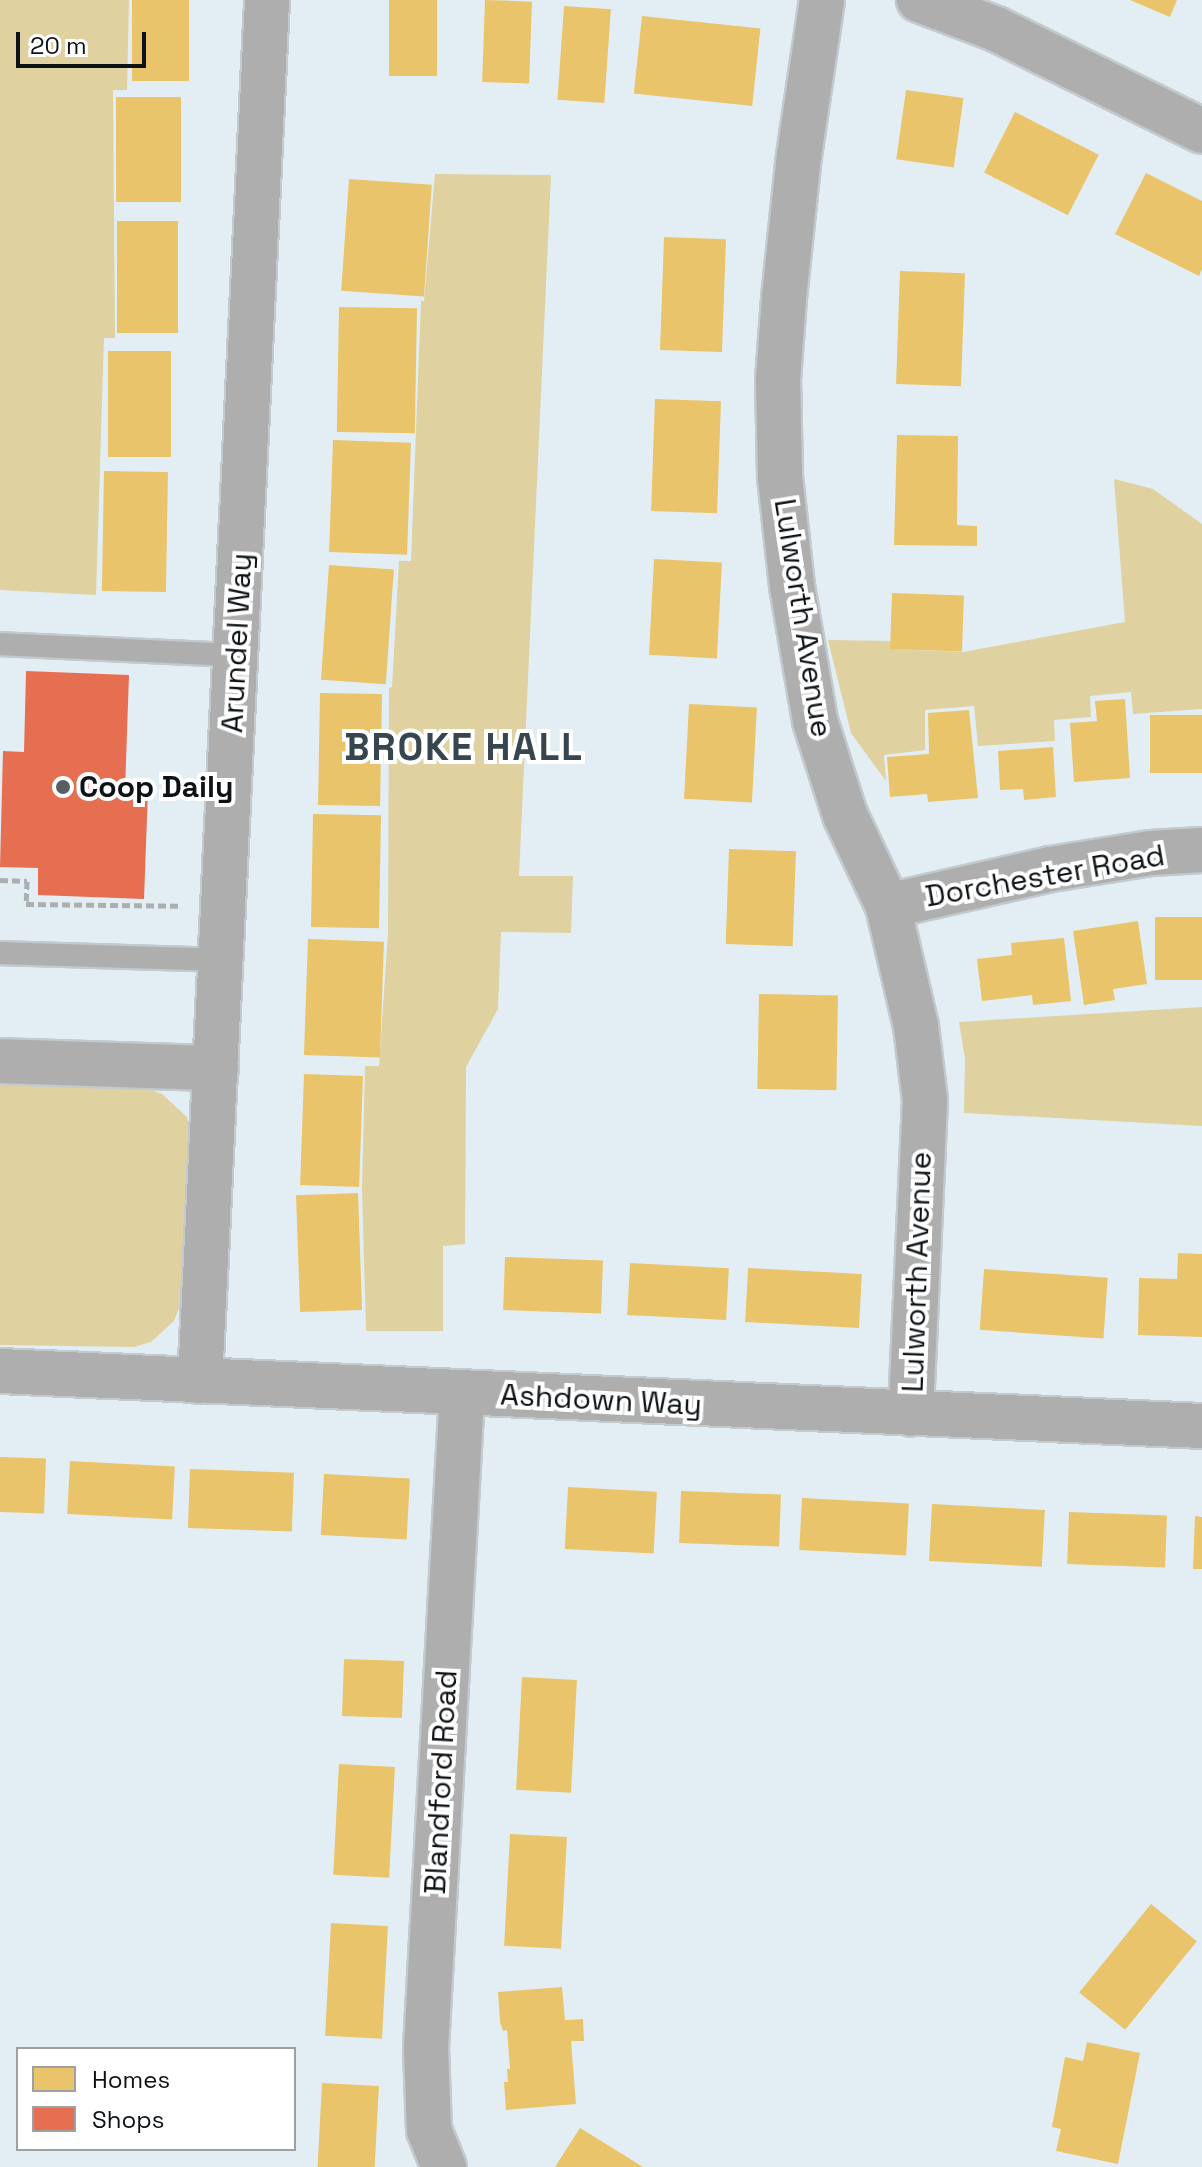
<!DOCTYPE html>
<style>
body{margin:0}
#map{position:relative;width:1202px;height:2167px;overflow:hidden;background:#e3eef4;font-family:"Space Grotesk",sans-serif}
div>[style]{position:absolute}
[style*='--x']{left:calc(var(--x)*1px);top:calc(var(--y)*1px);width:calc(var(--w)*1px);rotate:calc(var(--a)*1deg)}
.green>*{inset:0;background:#dfd1a0}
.homes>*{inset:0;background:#e9c46a;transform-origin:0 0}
.shops>*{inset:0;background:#e76f51}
.path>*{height:5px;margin-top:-2.5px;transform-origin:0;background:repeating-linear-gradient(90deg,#acaeaf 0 8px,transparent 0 12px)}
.roads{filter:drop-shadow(2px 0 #c2cacf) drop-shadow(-2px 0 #c2cacf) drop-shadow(0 2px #c2cacf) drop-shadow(0 -2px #c2cacf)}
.lane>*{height:22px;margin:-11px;padding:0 11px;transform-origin:11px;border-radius:11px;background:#adaead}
.street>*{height:44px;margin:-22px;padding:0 22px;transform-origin:22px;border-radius:22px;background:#adaead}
.dots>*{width:22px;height:22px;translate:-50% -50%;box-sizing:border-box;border:4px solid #fff;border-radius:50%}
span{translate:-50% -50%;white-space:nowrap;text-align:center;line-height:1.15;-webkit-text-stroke:8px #fff;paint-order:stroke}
.street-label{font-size:30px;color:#0c1215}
.poi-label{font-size:30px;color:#0c1215;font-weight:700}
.left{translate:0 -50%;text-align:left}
.district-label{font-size:38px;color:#37464e;font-weight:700;letter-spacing:2px}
.legend{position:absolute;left:16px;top:2047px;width:280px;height:104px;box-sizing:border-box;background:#fff;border:2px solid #9ea0a1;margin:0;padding:10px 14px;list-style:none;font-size:24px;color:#0c1215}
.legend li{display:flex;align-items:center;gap:16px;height:40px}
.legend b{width:40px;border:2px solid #9ea0a1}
.scale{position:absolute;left:16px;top:32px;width:130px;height:36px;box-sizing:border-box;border:4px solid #0c1215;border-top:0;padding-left:10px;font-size:24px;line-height:28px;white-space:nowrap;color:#0c1215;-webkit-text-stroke:6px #fff;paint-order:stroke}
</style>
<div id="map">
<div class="green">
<div style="clip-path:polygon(0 0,129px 0,127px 90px,113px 90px,115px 338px,104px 338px,96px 595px,0 590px)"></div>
<div style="clip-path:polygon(435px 174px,551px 175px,519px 876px,573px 876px,571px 933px,501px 932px,498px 1009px,466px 1067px,465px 1244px,443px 1246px,443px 1331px,366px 1331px,362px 1189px,365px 1066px,379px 1066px,388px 933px,389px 688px,392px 687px,399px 561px,411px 561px,421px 301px,424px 301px)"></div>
<div style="clip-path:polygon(1114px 479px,1153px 489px,1202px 524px,1202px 709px,1133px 714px,1131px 692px,1090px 696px,1091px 717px,1054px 720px,1055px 741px,978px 746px,974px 706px,925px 710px,925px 750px,884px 755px,886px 781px,851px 733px,828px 640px,891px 641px,891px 649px,963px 652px,1125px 622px)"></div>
<div style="clip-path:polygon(1202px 1007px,1202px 1126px,964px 1113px,965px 1059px,959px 1022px)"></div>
<div style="clip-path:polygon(0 1078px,138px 1085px,162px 1094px,187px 1117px,192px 1140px,183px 1297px,174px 1321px,151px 1342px,134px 1347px,0 1345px)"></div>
</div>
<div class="homes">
<div style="left:132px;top:0;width:57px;height:81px"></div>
<div style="left:389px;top:0;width:48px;height:76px"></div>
<div style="left:485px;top:0;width:47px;height:82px;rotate:2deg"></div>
<div style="clip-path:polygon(1130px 0,1177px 0,1170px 17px)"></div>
<div style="left:564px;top:6px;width:47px;height:94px;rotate:4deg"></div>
<div style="left:642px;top:16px;width:119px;height:78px;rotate:6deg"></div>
<div style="left:906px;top:90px;width:58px;height:70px;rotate:8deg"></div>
<div style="left:116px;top:97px;width:65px;height:105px"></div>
<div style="left:1015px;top:112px;width:94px;height:68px;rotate:27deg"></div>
<div style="clip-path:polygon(1146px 173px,1202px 201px,1202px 269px,1199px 276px,1115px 234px)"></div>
<div style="left:349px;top:179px;width:83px;height:112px;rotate:4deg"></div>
<div style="left:117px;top:221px;width:61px;height:112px"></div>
<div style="left:664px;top:237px;width:62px;height:113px;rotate:2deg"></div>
<div style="left:900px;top:271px;width:65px;height:113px;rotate:2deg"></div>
<div style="left:339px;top:307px;width:78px;height:125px;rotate:1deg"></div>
<div style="left:108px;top:351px;width:63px;height:106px"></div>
<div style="left:655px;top:399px;width:66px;height:112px;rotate:2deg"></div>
<div style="clip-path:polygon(897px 435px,958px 436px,957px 525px,977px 526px,977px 546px,894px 545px)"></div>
<div style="left:333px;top:440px;width:78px;height:112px;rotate:2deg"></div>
<div style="left:104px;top:471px;width:64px;height:120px;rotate:1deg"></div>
<div style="left:654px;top:559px;width:68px;height:96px;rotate:3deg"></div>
<div style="left:329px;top:565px;width:65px;height:115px;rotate:4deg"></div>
<div style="left:892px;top:593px;width:72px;height:56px;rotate:2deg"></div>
<div style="left:320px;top:693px;width:62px;height:112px;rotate:1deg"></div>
<div style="clip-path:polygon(1125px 699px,1130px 778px,1074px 782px,1070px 723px,1097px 721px,1095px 701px)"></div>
<div style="left:689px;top:704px;width:68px;height:95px;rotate:3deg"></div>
<div style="clip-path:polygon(969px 710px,978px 798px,928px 802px,927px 794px,890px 797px,887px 757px,929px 754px,928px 713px)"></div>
<div style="left:1202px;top:715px;width:58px;height:52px;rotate:90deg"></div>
<div style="clip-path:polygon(1053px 747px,1056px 797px,1024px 800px,1023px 789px,1000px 790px,998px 751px)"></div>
<div style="left:313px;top:814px;width:68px;height:113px;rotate:1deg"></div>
<div style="left:729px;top:849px;width:67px;height:95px;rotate:2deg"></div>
<div style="left:1202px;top:917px;width:63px;height:47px;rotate:90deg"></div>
<div style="clip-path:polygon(1138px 921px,1147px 984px,1113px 989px,1115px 1000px,1084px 1005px,1073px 931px)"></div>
<div style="clip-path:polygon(1064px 938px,1071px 1001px,1033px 1005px,1032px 995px,982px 1001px,977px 959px,1012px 955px,1011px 943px)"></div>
<div style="left:308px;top:939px;width:76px;height:116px;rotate:2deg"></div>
<div style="left:759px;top:994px;width:79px;height:95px;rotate:1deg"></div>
<div style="left:304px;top:1074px;width:59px;height:111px;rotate:2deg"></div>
<div style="left:358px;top:1193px;width:117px;height:62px;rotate:88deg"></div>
<div style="clip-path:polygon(1178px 1253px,1202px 1254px,1202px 1337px,1138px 1335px,1139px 1278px,1177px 1279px)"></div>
<div style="left:505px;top:1257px;width:98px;height:53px;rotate:2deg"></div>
<div style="left:630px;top:1263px;width:99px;height:52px;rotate:3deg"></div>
<div style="left:748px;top:1268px;width:114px;height:54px;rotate:3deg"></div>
<div style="left:984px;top:1269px;width:124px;height:61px;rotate:4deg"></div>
<div style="left:0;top:1457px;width:46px;height:55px;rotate:2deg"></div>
<div style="left:70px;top:1461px;width:105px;height:53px;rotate:3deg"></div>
<div style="left:190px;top:1469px;width:104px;height:59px;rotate:2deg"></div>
<div style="left:324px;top:1474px;width:86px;height:61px;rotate:3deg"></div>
<div style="left:568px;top:1487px;width:89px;height:62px;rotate:3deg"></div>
<div style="left:681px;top:1491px;width:100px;height:52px;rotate:2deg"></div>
<div style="left:802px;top:1498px;width:107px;height:52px;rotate:3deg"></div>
<div style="left:932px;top:1504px;width:113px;height:57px;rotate:3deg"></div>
<div style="left:1069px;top:1512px;width:98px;height:52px;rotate:2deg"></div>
<div style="clip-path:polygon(1195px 1516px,1202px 1517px,1202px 1569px,1193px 1569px)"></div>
<div style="left:344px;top:1659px;width:60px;height:57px;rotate:2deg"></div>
<div style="left:522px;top:1677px;width:55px;height:113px;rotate:3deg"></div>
<div style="left:339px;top:1764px;width:56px;height:111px;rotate:3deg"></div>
<div style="left:510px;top:1834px;width:57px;height:112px;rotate:3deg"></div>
<div style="left:1151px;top:1904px;width:59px;height:114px;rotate:39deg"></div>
<div style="left:331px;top:1923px;width:57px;height:113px;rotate:3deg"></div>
<div style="clip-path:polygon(562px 1987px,565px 2020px,583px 2019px,584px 2041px,571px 2041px,576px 2104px,506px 2110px,504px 2082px,508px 2082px,507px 2069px,510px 2069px,507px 2030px,503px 2031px,500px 2022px,498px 1992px)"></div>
<div style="clip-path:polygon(1087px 2042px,1140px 2053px,1118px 2164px,1056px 2151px,1061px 2129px,1052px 2127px,1065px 2057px,1083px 2061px)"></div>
<div style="left:322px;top:2083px;width:57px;height:84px;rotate:3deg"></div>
<div style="clip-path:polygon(580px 2128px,627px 2157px,643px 2167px,555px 2167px)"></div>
</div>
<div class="shops">
<div style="clip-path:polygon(26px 671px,129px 675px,125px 791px,148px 791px,144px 899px,38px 895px,38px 868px,0 867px,3px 751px,24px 752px)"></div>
</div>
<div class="path">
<div style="--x:0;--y:880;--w:27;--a:2"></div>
<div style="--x:27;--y:881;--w:23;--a:92"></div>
<div style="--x:26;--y:904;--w:153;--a:0.7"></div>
</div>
<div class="roads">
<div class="lane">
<div style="--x:0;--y:644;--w:237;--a:2.7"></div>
<div style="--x:0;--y:953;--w:222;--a:1.8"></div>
</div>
<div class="street">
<div style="--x:822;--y:0;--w:157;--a:98.4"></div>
<div style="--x:799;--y:155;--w:144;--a:96"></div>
<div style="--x:784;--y:298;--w:81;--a:94.2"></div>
<div style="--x:778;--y:379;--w:98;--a:88.8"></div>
<div style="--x:780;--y:477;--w:110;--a:83.7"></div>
<div style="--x:792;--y:586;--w:137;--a:80.3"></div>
<div style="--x:815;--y:721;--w:99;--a:72.3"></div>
<div style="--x:845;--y:815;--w:101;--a:64.7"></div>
<div style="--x:888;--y:906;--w:123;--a:76.9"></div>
<div style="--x:916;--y:1026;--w:75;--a:83.1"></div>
<div style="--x:925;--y:1100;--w:314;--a:92.6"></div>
<div style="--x:919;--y:0;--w:82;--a:20.6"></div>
<div style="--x:996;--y:29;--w:230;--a:26.3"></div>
<div style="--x:888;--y:906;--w:167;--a:-12.8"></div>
<div style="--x:1051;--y:869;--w:101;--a:-9.1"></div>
<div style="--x:1151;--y:853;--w:51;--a:-3.4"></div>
<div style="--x:0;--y:1061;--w:216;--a:1.9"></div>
<div style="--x:0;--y:1371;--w:1203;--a:2.62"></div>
<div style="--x:200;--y:1381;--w:1383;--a:-87.22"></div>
<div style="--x:444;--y:2167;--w:40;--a:-112"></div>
<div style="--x:429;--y:2130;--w:82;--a:-92.1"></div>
<div style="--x:426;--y:2048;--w:655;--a:-86.85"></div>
</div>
</div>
<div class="dots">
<div style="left:63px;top:787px;background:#575f63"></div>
</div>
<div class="street-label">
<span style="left:803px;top:618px;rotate:81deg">Lulworth Avenue</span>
<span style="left:237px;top:643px;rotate:-87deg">Arundel Way</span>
<span style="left:1045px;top:876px;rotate:-10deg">Dorchester Road</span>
<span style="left:917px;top:1272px;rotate:-88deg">Lulworth Avenue</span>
<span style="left:601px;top:1400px;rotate:3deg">Ashdown Way</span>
<span style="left:441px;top:1782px;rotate:-87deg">Blandford Road</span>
</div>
<div class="poi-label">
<span class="left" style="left:79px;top:787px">Coop Daily</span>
</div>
<div class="district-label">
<span style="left:464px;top:748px">BROKE HALL</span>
</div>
<ul class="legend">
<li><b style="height:22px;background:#e9c46a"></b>Homes</li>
<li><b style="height:22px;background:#e76f51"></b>Shops</li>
</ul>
<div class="scale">20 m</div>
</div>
